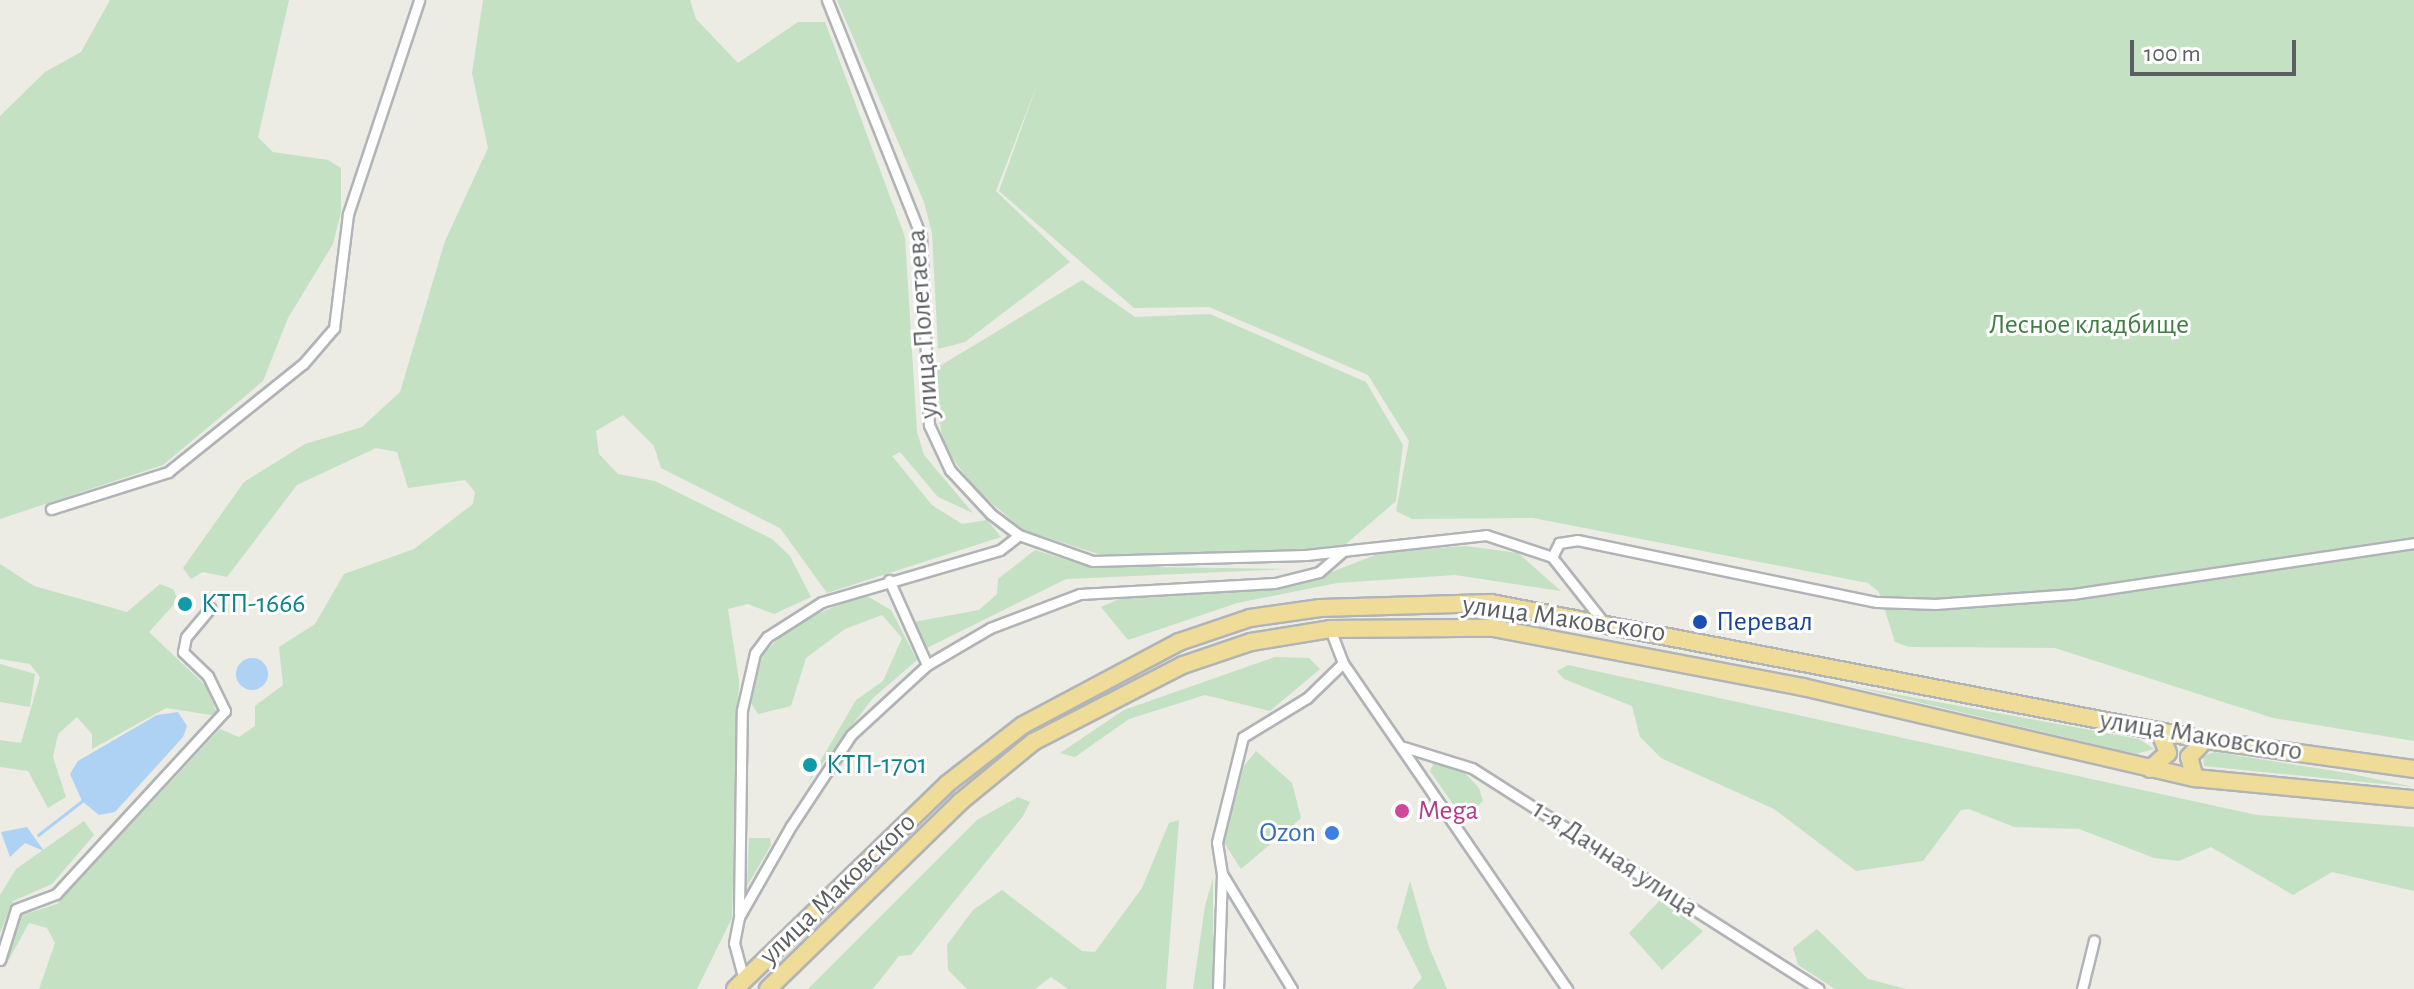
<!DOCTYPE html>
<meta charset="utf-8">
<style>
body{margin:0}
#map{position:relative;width:2414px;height:989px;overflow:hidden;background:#ecebe4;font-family:"Alegreya Sans",sans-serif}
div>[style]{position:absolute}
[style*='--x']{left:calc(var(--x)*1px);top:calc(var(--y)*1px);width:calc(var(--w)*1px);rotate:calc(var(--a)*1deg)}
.green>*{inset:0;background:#c4e1c4}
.water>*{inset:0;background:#add2f3}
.round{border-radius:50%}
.stream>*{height:3px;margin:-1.5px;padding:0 1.5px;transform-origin:1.5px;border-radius:1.5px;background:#add2f3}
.roads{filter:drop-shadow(2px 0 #b1b4b7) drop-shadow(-2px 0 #b1b4b7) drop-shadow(0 2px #b1b4b7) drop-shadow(0 -2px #b1b4b7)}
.street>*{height:9px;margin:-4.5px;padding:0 4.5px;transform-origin:4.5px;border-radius:4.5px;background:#fff}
.highway>*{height:16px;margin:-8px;padding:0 8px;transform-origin:8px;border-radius:8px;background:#efdc99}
.dots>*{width:22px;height:22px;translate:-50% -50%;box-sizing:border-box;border:4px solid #fff;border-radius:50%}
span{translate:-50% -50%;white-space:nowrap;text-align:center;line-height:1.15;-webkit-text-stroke:6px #fff;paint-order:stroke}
.street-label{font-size:28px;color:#5c5f62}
.park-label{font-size:28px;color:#407e45}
.culture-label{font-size:28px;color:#0d838f}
.left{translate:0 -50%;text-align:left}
.transit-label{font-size:28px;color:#164399}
.hotel-label{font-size:28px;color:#b23c85}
.shop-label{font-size:28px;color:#366cbe}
.right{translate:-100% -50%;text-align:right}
.scale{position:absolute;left:2130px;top:40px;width:166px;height:36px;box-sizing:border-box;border:4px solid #5c5f62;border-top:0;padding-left:10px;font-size:24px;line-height:28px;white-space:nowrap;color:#5c5f62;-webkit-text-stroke:6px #fff;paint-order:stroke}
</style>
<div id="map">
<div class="green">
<div style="clip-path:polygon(110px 0,289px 0,258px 137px,273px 152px,328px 160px,341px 168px,341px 212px,333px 244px,288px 318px,263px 381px,163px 465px,0 519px,0 116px,45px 72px,81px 52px)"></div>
<div style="clip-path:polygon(483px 0,690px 0,696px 19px,738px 63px,798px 22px,825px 22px,905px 237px,917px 432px,924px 455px,973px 513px,938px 497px,900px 452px,892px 456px,932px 505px,962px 524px,987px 520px,1001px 537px,827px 593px,780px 528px,661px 468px,654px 446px,623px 415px,596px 431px,599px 454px,618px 474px,655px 481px,772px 539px,790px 556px,811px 597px,774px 614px,748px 604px,728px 609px,739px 680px,732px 918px,697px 989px,39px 989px,55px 943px,47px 928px,29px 923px,6px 965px,16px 917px,57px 904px,220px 729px,239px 737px,255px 726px,255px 706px,283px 685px,279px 647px,315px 624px,344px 574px,414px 549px,473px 504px,475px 492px,465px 480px,408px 488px,397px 452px,376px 448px,297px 485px,227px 577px,203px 572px,191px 579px,183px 568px,244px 482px,305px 444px,362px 427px,400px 392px,445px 241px,488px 148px,472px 73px)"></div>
<div style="clip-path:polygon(837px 0,2414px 0,2414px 741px,2273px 718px,2055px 648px,1909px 647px,1895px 642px,1879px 592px,1868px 583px,1533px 518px,1412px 519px,1396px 511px,1409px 441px,1368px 375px,1209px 307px,1134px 308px,999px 191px,1038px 82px,996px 191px,1070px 262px,965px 342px,938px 349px,932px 233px,924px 202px)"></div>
<div style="clip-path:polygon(1082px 280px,1135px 317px,1210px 314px,1366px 382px,1403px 445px,1396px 501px,1332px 556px,1098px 554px,1023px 530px,974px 488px,943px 445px,933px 370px)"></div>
<div style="clip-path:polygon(1466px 546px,1518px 553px,1561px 591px,1455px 575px,1337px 583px,1237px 603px,1128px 640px,1101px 607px,1128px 595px,1296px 586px,1383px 552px)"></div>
<div style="clip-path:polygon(1035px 550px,1087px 566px,1288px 569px,1066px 579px,925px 649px,914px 622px,979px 610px,997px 594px,998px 579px)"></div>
<div style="clip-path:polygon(0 564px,34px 586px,127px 612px,160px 584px,173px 589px,178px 600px,149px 632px,206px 686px,218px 716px,166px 708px,92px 749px,92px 734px,77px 717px,58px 734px,53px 757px,66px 797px,48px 808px,28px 771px,0 767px,0 740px,21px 743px,40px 677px,30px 664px,0 659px)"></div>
<div style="clip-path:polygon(862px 593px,891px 610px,917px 660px,873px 698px,807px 784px,856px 700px,883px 681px,902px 638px,882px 615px,845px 629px,806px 658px,791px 706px,758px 714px,751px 703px,762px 656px,787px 629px)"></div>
<div style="clip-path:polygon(1275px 657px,1309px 658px,1320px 669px,1270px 711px,1205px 695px,1129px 719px,1075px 757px,1060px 753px,1124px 710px)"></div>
<div style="clip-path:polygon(0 664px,35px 674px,30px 707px,0 702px)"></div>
<div style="clip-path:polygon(1568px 665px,2257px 815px,2414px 827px,2414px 891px,2332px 872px,2293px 895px,2211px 847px,2179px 861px,2154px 858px,2079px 829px,2014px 827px,1969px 809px,1961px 810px,1923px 861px,1856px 871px,1774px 809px,1661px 758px,1640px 737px,1632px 706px,1564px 679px,1557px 671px)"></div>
<div style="clip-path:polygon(1851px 686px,2139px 739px,2154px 749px,2136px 754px)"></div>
<div style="clip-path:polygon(1256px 751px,1292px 783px,1301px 818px,1241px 869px,1223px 841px,1244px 766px)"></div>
<div style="clip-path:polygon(2215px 752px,2347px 773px,2414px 787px,2204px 766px,2203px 756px)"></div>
<div style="clip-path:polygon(1435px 761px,1465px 773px,1479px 788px,1483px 801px,1470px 813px,1455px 807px,1430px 771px)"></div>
<div style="clip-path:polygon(1018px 797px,1030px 802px,1023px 816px,911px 955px,899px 956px,873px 989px,808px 989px,977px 820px)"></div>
<div style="clip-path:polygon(1179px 820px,1166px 989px,1068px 989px,1051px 977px,1035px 989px,967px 989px,948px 970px,947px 945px,973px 910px,1002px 890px,1082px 951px,1095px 952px,1142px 888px,1169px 823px)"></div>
<div style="clip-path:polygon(84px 821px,94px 835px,52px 884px,13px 901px,0 933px,0 895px,16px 869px)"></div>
<div style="clip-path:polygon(749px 838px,770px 838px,771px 845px,747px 886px)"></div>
<div style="clip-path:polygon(1213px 878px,1213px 989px,1193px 989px,1205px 906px)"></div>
<div style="clip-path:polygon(1410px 881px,1429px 947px,1447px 989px,1412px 989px,1422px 978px,1397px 928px)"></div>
<div style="clip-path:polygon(1661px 899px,1703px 931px,1662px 970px,1629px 933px)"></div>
<div style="clip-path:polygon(1817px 929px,1868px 979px,1906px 989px,1835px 989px,1798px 965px,1793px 948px)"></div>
</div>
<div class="water">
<div class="round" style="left:236px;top:658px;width:32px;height:32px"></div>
<div style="clip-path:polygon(178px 712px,187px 726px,183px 737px,115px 812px,99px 815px,82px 801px,70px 774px,78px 761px,157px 715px)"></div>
<div style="clip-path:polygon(27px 827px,44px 851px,25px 843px,10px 857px,1px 832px)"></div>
</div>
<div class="stream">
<div style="--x:38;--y:835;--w:56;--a:-37.7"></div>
</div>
<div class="roads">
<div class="street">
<div style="--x:827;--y:0;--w:254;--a:68.3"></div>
<div style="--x:921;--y:236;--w:189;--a:87.6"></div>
<div style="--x:929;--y:425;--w:50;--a:65"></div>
<div style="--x:950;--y:470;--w:60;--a:47"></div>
<div style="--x:991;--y:514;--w:35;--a:37"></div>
<div style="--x:1019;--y:535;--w:78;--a:19.4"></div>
<div style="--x:1093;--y:561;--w:213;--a:-1.6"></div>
<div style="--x:1306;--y:555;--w:181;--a:-6.3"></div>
<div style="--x:1486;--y:535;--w:70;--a:18.4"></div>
<div style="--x:1552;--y:557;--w:85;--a:51.7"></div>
<div style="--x:51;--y:509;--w:123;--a:-17.5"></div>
<div style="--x:168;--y:472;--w:173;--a:-38.7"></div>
<div style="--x:303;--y:364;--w:48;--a:-49.3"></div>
<div style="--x:334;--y:328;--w:115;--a:-83"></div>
<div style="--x:348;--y:214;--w:225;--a:-71.6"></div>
<div style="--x:1552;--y:557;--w:16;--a:-63"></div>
<div style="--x:1559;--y:543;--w:18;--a:-9"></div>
<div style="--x:1577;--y:540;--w:306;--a:11.7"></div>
<div style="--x:1877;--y:602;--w:59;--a:1.9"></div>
<div style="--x:1936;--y:604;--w:137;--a:-4.2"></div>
<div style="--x:2073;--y:594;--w:345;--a:-8.5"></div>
<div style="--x:889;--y:580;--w:93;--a:65.9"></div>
<div style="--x:1330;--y:629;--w:36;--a:69"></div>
<div style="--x:1343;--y:663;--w:396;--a:55.5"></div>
<div style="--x:1404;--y:747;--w:71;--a:17.2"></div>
<div style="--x:1472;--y:768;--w:411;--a:32.5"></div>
<div style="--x:739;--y:913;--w:203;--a:-89.2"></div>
<div style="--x:742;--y:710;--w:58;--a:-77.2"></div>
<div style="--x:755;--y:653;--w:20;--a:-53"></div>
<div style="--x:767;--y:637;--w:65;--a:-32.5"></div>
<div style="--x:822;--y:602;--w:185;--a:-16.3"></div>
<div style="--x:1000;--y:550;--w:24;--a:-38"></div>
<div style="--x:0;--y:960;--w:53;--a:-72.6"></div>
<div style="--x:16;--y:909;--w:43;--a:-20.6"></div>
<div style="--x:56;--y:894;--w:249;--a:-47.3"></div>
<div style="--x:225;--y:711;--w:39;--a:-116"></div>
<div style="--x:208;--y:676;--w:35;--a:-136"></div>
<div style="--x:183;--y:652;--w:15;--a:-79"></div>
<div style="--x:186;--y:637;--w:38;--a:-50"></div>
<div style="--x:744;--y:980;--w:38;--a:-105"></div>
<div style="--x:734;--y:943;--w:26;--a:-79"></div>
<div style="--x:739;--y:917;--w:105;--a:-60.3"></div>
<div style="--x:791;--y:826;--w:109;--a:-56.6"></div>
<div style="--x:851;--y:735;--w:103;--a:-42.6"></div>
<div style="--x:927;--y:665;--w:73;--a:-30.4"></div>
<div style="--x:990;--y:628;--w:96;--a:-20.7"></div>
<div style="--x:1080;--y:594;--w:195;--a:-3.2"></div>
<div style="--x:1275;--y:583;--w:45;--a:-14"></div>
<div style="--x:1319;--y:572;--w:30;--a:-41"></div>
<div style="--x:1218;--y:989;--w:115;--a:-88"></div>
<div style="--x:1292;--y:989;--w:135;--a:-121.3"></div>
<div style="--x:1222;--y:874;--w:32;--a:-99"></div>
<div style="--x:1217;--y:842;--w:108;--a:-76.1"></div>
<div style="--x:1243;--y:737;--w:75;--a:-31.4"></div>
<div style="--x:1307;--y:698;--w:50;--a:-44.2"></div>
<div style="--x:2082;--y:989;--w:50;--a:-76.2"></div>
</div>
<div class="highway">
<div style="--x:2150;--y:769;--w:24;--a:-42"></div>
<div style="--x:2168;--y:753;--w:24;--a:-112"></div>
<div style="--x:2195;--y:778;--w:22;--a:-106"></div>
<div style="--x:2189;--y:757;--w:23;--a:-47"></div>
<div style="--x:735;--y:989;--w:295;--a:-44"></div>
<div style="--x:947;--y:784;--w:96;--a:-37.8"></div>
<div style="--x:1023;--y:725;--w:177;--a:-28"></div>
<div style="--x:1179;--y:642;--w:75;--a:-18.7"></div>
<div style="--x:1250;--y:618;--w:71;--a:-8.1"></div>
<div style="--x:1320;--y:608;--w:171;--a:-1.7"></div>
<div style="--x:1491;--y:603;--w:727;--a:10.86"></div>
<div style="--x:2205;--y:740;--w:211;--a:7.9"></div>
<div style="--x:768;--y:989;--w:268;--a:-44.2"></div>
<div style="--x:960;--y:802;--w:94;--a:-39.4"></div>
<div style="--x:1033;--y:742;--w:169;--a:-27.2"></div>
<div style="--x:1183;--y:665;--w:72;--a:-18.7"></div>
<div style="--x:1251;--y:642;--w:80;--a:-9.3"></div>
<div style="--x:1330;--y:629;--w:163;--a:-0.4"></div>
<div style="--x:1493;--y:628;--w:316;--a:10.8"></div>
<div style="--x:1803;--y:687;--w:402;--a:13.1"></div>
<div style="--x:2195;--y:778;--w:220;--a:5.5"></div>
</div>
</div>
<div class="dots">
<div style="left:185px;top:604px;background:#0f9aa8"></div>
<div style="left:1700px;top:622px;background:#1a4fb4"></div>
<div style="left:810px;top:765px;background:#0f9aa8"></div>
<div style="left:1402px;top:811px;background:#d1479c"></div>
<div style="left:1332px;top:833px;background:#3f7fe0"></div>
</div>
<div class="street-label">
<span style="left:923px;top:324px;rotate:-94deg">улица Полетаева</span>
<span style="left:1564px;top:619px;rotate:8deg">улица Маковского</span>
<span style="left:2201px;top:736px;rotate:9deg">улица Маковского</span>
<span style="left:1615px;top:859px;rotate:33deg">1-я Дачная улица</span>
<span style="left:838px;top:889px;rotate:-44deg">улица Маковского</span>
</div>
<div class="park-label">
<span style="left:2089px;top:325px">Лесное кладбище</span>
</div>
<div class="culture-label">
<span class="left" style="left:201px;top:604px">КТП-1666</span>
<span class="left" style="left:826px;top:765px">КТП-1701</span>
</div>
<div class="transit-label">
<span class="left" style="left:1716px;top:622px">Перевал</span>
</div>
<div class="hotel-label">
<span class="left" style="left:1418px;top:811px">Mega</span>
</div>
<div class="shop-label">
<span class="right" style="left:1316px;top:833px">Ozon</span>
</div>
<div class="scale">100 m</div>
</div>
